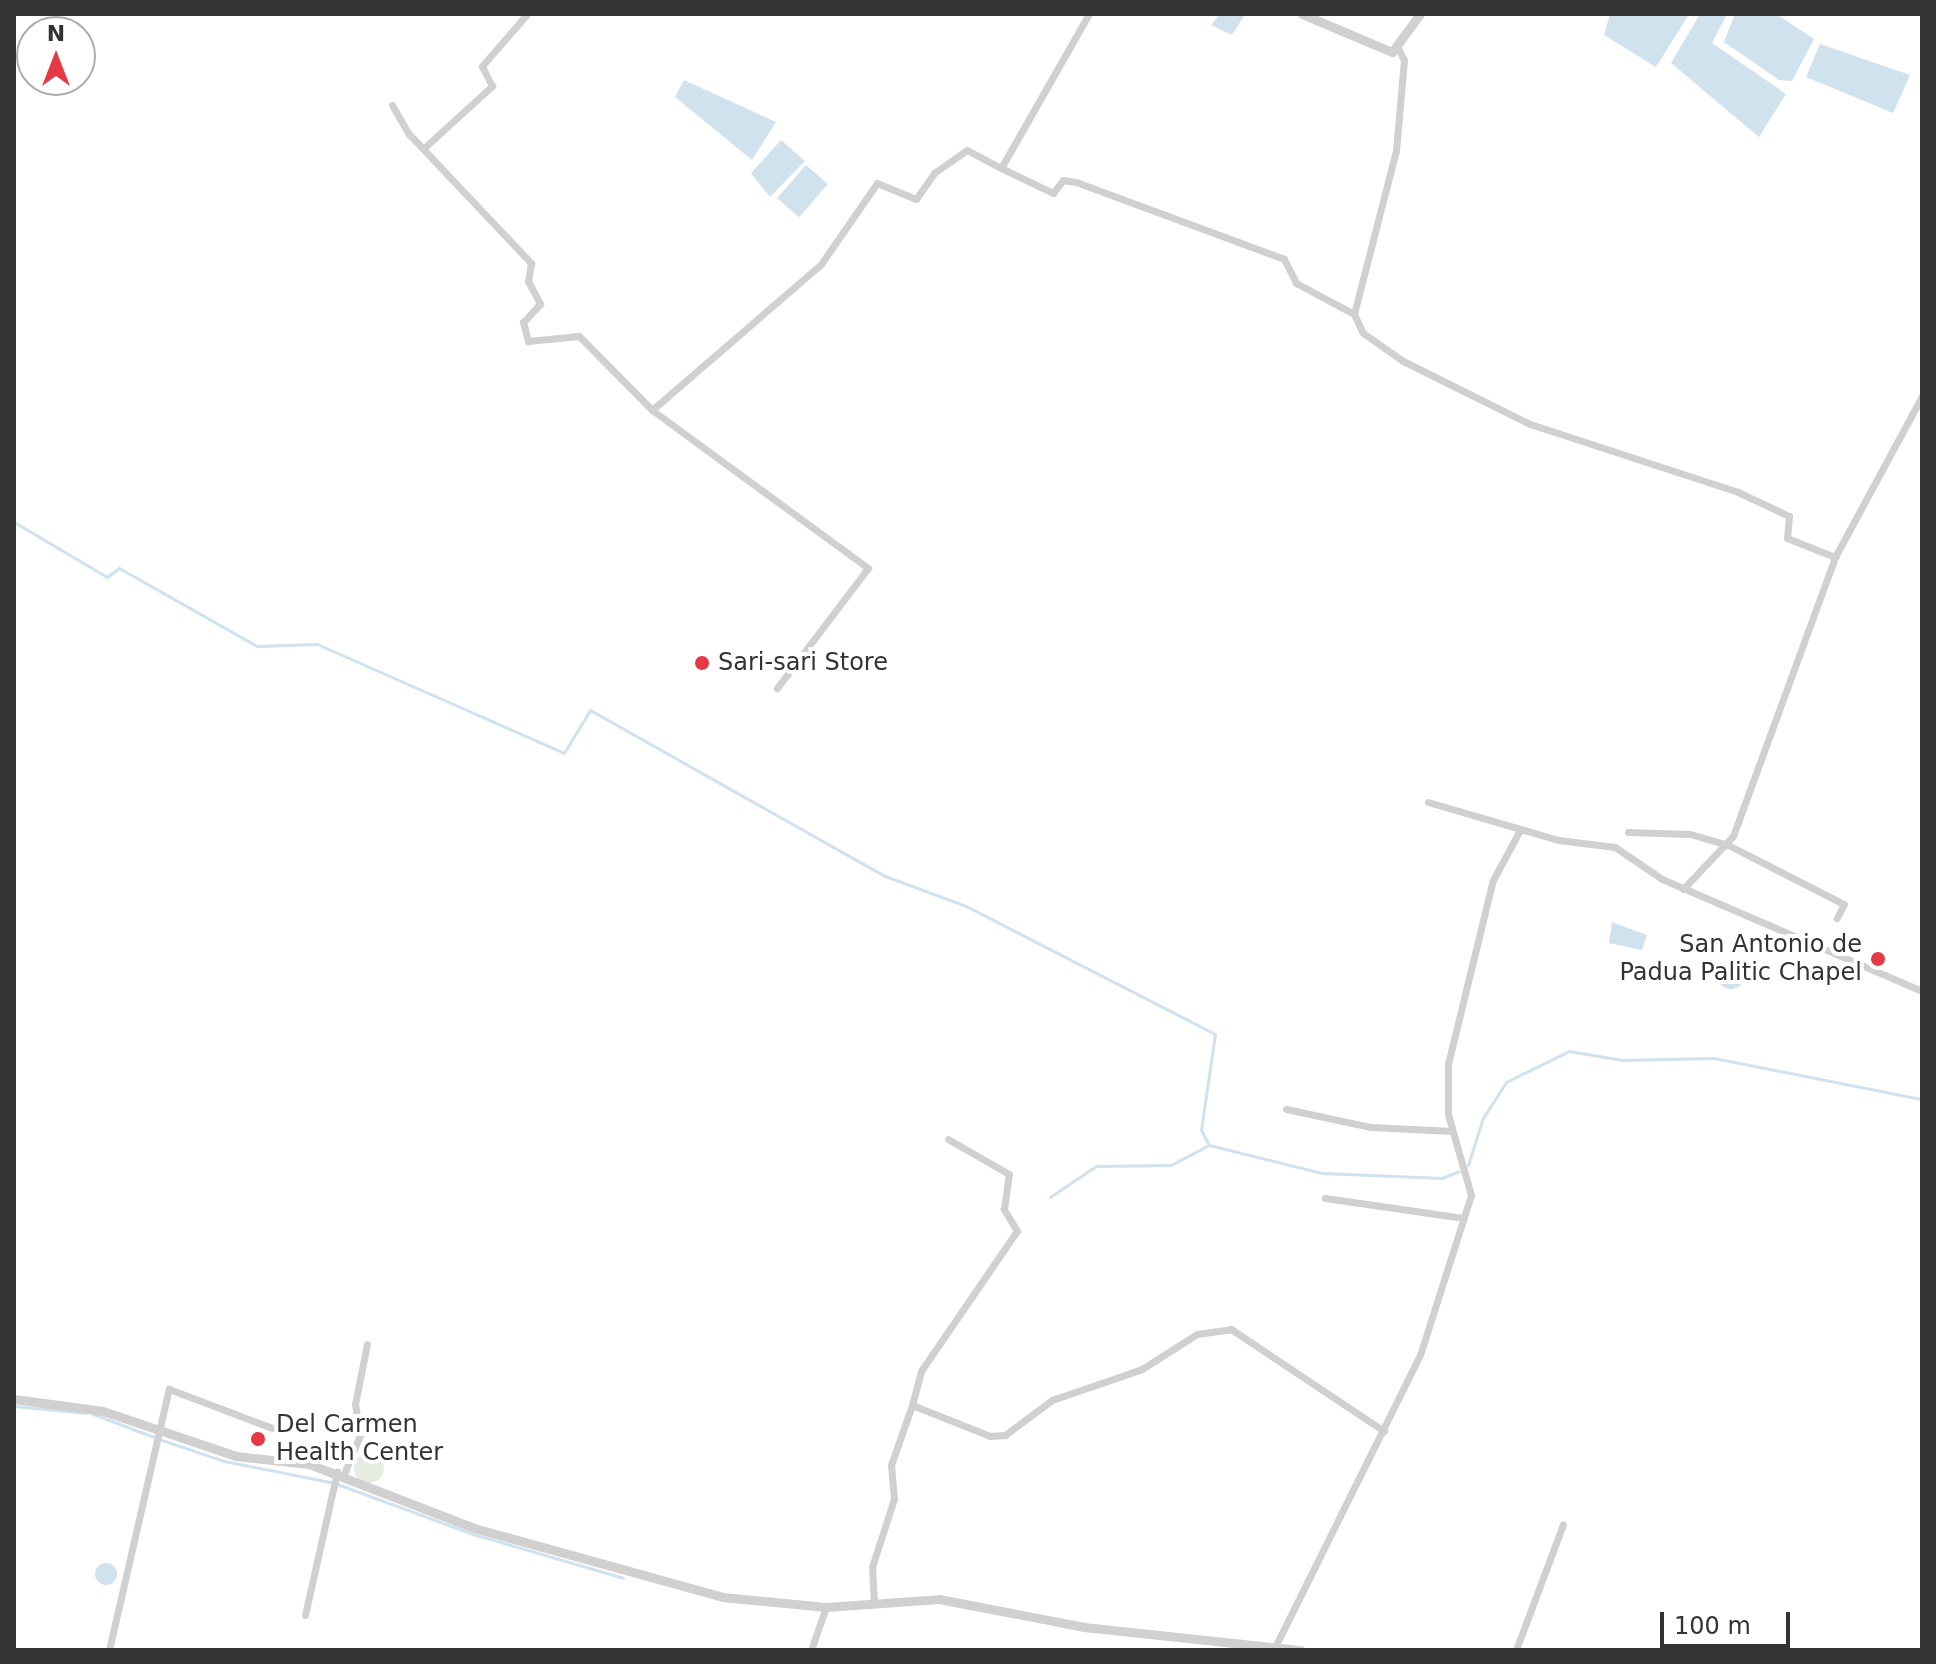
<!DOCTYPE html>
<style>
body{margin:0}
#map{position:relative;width:1936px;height:1664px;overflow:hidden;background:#fff;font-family:"DejaVu Sans",sans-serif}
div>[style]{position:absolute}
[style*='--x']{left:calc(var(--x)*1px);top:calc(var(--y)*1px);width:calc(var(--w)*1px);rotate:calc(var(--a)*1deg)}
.green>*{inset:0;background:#e6ecdf}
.round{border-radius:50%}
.water>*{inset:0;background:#cfe2ee;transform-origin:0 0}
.stream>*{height:3px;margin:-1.5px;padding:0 1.5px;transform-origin:1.5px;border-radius:1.5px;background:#cfe2ee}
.minor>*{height:7px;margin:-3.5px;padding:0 3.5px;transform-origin:3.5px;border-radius:3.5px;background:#d0d0d0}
.tertiary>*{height:9px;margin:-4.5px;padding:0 4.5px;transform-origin:4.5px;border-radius:4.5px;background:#d0d0d0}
.dots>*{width:22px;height:22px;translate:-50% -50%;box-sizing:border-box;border:4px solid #fff;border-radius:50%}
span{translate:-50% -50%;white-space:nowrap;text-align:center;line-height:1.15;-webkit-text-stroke:8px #fff;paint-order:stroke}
.poi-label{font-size:24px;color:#333}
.left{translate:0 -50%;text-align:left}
.right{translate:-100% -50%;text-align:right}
.frame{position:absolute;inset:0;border:16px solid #333;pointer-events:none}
.north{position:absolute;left:16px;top:16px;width:80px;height:80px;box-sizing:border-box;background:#fff;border:2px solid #adadad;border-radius:50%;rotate:0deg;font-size:22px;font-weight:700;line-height:32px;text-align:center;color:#333}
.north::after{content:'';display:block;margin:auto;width:28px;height:36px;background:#e63946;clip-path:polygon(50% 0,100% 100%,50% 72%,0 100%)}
.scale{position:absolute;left:1660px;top:1612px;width:130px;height:36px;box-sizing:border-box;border:4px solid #333;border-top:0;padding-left:10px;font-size:24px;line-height:28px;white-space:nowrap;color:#333;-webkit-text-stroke:6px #fff;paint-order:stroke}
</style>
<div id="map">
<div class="green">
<div class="round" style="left:354px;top:1453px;width:30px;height:30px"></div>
</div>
<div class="water">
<div style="clip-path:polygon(1220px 14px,1245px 14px,1232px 35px,1211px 25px)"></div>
<div style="clip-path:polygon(1610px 14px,1689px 14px,1656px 67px,1604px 35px)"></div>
<div style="clip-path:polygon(1700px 14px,1727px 14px,1712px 43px,1786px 94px,1759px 137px,1671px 63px)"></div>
<div style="clip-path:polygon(1735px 14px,1776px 14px,1814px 39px,1792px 81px,1779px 80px,1724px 42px)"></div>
<div style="clip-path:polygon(1820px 44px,1910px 75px,1893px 113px,1806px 77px)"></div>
<div style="clip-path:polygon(684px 80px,776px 122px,752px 160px,675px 97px)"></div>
<div style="clip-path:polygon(781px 140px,805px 161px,770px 197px,751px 173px)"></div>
<div style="left:806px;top:165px;width:29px;height:44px;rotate:41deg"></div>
<div style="clip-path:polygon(1612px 922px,1647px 935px,1642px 950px,1609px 943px)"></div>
<div class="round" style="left:1718px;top:963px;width:26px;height:26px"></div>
<div class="round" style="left:95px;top:1563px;width:22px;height:22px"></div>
</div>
<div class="stream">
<div style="--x:14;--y:522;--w:108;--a:30.6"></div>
<div style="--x:107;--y:577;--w:15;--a:-37"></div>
<div style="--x:119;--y:568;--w:159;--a:29.5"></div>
<div style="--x:257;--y:646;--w:60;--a:-1.9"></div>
<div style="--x:317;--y:644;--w:270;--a:23.8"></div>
<div style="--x:564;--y:753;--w:50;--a:-58.8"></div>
<div style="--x:590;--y:710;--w:338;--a:29.4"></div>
<div style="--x:885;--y:876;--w:86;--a:20.3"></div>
<div style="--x:966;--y:906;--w:280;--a:27.2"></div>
<div style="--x:1215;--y:1034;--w:97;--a:98.3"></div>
<div style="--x:1201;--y:1130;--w:17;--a:62"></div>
<div style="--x:1209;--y:1145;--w:116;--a:13.9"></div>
<div style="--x:1322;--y:1173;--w:120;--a:2.4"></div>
<div style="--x:1442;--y:1178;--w:18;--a:-22"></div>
<div style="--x:1468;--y:1165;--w:49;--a:-72.3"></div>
<div style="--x:1483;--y:1118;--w:43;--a:-57.4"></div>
<div style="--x:1506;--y:1082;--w:70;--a:-26.2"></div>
<div style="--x:1569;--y:1051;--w:54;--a:9.6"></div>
<div style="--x:1622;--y:1060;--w:92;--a:-1.2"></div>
<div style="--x:1714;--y:1058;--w:212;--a:11.2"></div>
<div style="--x:1050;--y:1197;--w:55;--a:-34"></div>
<div style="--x:1096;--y:1166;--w:75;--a:-0.8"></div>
<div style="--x:1171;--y:1165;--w:43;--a:-27.8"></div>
<div style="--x:14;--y:1406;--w:72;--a:5.6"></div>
<div style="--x:93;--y:1414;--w:65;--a:20.7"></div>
<div style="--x:159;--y:1439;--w:69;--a:18.7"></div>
<div style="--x:224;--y:1461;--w:108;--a:11.2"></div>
<div style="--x:337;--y:1484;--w:145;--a:20.2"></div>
<div style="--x:473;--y:1534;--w:156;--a:16.3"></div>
</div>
<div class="minor">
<div style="--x:392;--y:105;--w:34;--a:60"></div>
<div style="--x:409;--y:134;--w:178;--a:46.6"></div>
<div style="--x:531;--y:263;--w:18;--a:99"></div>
<div style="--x:528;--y:281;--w:26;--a:62"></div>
<div style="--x:540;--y:304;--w:25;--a:133"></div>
<div style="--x:523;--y:322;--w:20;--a:75"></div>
<div style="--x:528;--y:341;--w:51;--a:-5.6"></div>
<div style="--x:579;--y:336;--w:104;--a:45.4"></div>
<div style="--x:652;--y:410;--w:223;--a:-40.8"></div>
<div style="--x:821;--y:264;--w:98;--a:-55.3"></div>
<div style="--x:877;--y:183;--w:42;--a:22.3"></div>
<div style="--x:916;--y:199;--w:32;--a:-55"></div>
<div style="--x:934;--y:173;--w:40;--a:-34.9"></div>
<div style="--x:967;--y:150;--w:38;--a:28"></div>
<div style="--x:1001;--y:168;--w:177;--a:-60.3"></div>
<div style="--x:425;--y:147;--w:91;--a:-42.3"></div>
<div style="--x:492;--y:86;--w:22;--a:-117"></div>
<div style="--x:482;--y:66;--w:69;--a:-49.1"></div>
<div style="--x:1001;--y:168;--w:58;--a:25.7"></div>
<div style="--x:1053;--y:193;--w:16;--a:-52"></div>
<div style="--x:1063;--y:180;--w:13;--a:9"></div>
<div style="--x:1076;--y:182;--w:222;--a:20.3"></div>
<div style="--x:1284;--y:259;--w:27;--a:63"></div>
<div style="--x:1296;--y:283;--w:66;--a:28.1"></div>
<div style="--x:1354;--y:314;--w:21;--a:65"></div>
<div style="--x:1363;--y:333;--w:49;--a:35"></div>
<div style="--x:1403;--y:361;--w:142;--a:26.4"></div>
<div style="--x:1530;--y:424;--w:219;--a:18.1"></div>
<div style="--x:1738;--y:492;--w:56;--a:25.2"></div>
<div style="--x:1789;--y:516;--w:22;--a:95"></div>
<div style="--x:1787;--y:538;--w:52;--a:21.6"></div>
<div style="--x:1354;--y:314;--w:168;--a:-75.6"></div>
<div style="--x:1396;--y:151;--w:91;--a:-85"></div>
<div style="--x:1404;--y:60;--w:13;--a:-117"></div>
<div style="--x:652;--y:410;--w:268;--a:36.2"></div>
<div style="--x:868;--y:568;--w:151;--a:127.2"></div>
<div style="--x:1428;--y:802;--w:135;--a:16.3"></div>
<div style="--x:1558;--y:840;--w:57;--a:7"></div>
<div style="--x:1615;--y:847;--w:57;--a:34.2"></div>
<div style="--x:1662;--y:879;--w:283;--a:23.3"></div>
<div style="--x:1628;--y:832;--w:62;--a:1.8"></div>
<div style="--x:1690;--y:834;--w:40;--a:16"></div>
<div style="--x:1728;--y:845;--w:130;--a:27"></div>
<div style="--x:1844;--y:904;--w:16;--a:117"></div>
<div style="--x:1683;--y:889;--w:73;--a:-46.7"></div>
<div style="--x:1733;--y:836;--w:297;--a:-69.9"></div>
<div style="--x:1835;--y:557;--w:183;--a:-61.6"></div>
<div style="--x:1286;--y:1109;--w:87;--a:12"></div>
<div style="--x:1371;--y:1127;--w:81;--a:2.8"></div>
<div style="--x:1325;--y:1198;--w:140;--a:8.2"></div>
<div style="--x:912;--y:1405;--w:35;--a:-75"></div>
<div style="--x:921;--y:1371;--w:170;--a:-55.6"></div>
<div style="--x:1017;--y:1231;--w:26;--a:-121"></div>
<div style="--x:1004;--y:1209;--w:35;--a:-82"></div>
<div style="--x:1009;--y:1174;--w:70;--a:-150.2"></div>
<div style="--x:344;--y:1474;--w:42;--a:-67.7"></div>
<div style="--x:360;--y:1435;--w:31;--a:-99"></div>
<div style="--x:355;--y:1404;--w:61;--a:-78.7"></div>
<div style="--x:874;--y:1603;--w:36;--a:-93"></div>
<div style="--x:872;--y:1567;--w:71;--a:-72.1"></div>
<div style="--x:894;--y:1499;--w:34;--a:-95"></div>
<div style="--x:891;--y:1465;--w:64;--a:-70.7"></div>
<div style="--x:912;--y:1405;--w:84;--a:21.7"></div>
<div style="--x:990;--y:1436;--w:15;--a:-4"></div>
<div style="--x:1005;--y:1435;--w:59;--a:-36.7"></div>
<div style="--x:1052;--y:1400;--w:95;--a:-19"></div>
<div style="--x:1142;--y:1369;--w:65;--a:-32.5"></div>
<div style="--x:1197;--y:1334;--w:34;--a:-8"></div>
<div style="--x:1231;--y:1329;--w:184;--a:33.7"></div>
<div style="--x:305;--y:1615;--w:147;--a:-77.4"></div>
<div style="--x:1275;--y:1647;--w:326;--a:-63.6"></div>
<div style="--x:1420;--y:1355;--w:168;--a:-72.3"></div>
<div style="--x:1471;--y:1195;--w:84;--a:-105.9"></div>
<div style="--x:1448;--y:1114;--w:50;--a:-90"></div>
<div style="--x:1448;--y:1064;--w:189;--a:-76.3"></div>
<div style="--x:1493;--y:880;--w:57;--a:-61.6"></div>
<div style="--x:109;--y:1650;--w:268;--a:-77.1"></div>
<div style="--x:169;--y:1389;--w:110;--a:20.7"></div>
<div style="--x:811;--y:1650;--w:46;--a:-70.8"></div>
<div style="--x:1516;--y:1650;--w:134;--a:-69.5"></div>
</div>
<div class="tertiary">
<div style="--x:1302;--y:14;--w:98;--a:22.9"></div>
<div style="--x:1392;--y:52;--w:47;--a:-53.6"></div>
<div style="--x:14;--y:1399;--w:90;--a:7.7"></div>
<div style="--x:103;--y:1411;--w:140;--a:18.7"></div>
<div style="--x:236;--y:1456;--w:73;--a:6.3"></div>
<div style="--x:309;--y:1464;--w:177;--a:21.2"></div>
<div style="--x:474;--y:1528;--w:257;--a:15.5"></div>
<div style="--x:722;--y:1597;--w:104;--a:5.5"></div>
<div style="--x:826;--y:1607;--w:113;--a:-4"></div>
<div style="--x:939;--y:1599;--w:148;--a:10.9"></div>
<div style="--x:1084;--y:1627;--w:218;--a:6.1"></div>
</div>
<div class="dots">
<div style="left:702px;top:663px;background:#e63946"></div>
<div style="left:1878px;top:959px;background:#e63946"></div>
<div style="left:258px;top:1439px;background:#e63946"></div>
</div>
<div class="poi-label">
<span class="left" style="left:718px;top:663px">Sari-sari Store</span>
<span class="right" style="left:1862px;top:959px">San Antonio de<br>Padua Palitic Chapel</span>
<span class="left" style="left:276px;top:1439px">Del Carmen<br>Health Center</span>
</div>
<div class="frame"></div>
<div class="north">N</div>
<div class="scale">100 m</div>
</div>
